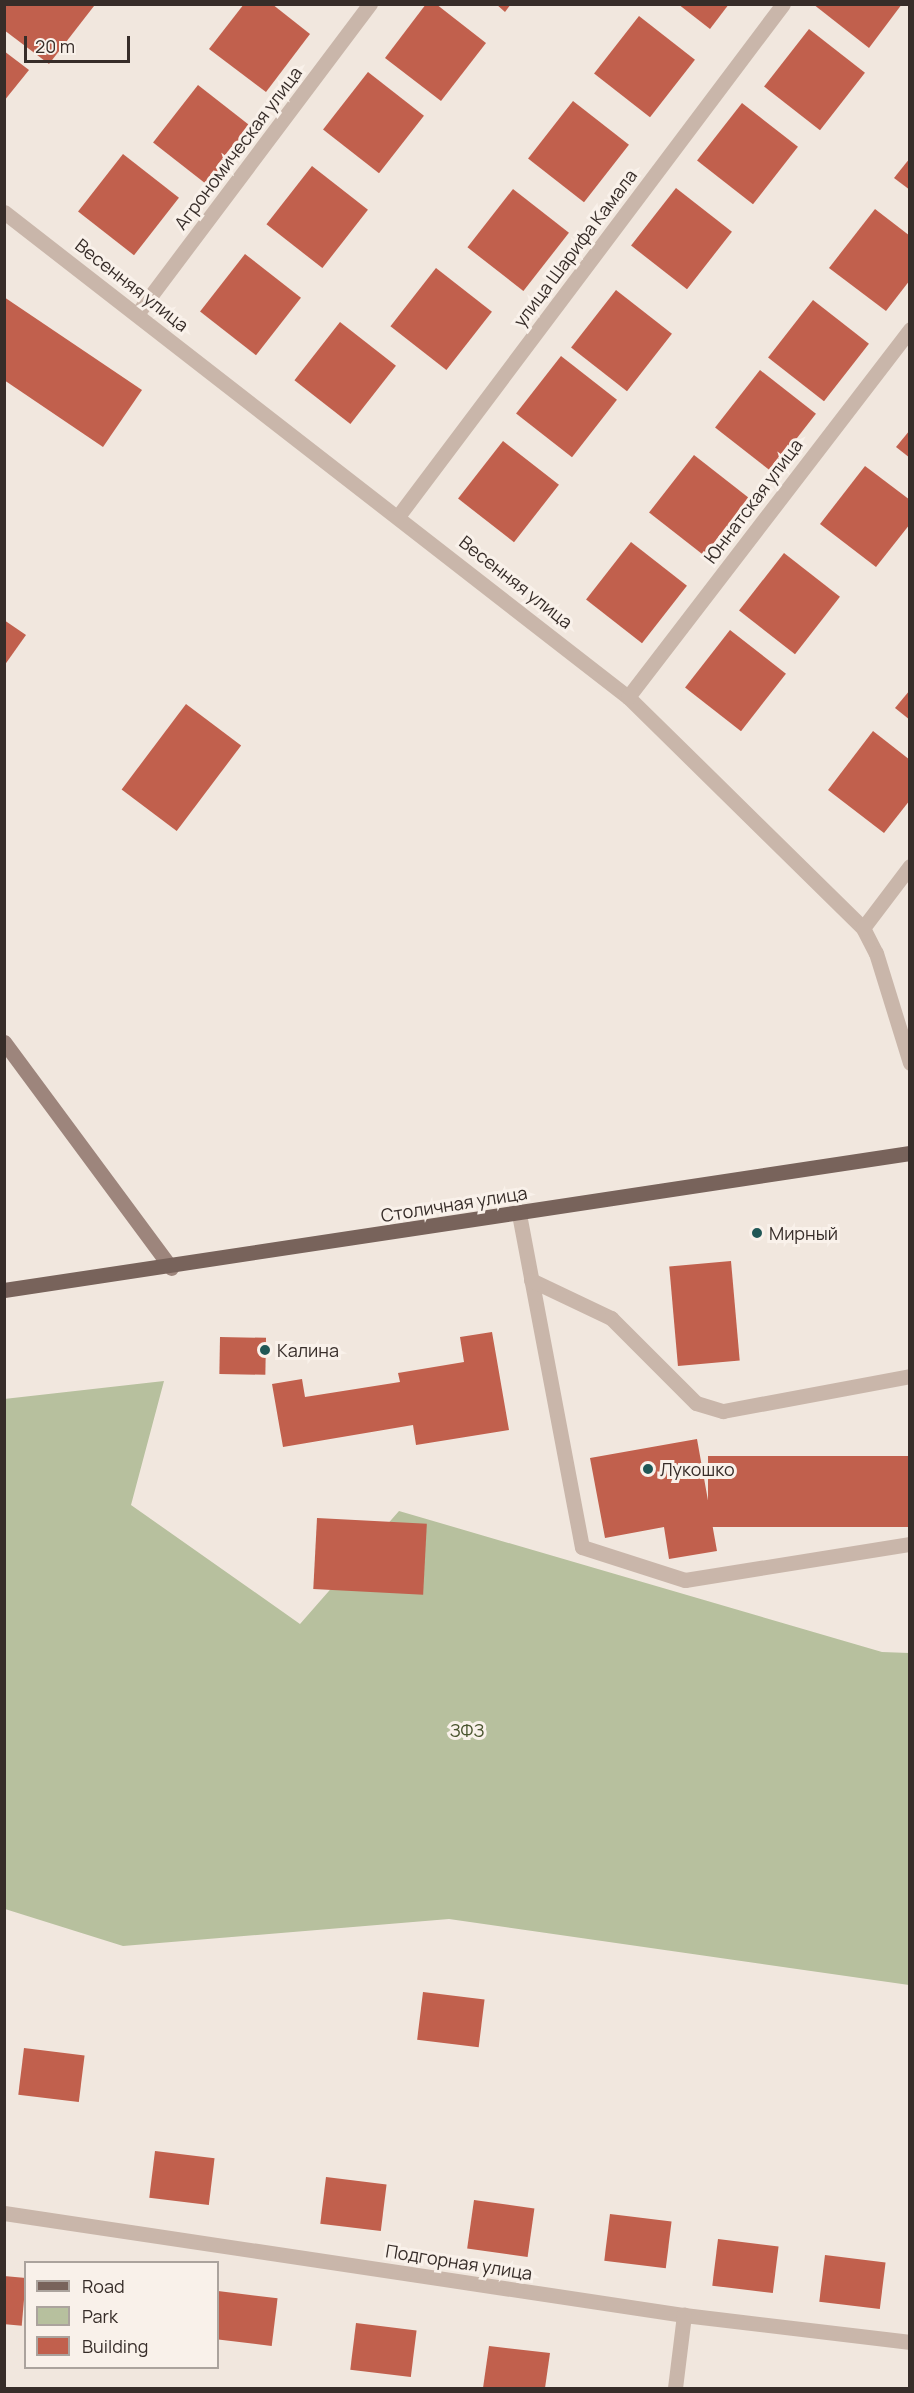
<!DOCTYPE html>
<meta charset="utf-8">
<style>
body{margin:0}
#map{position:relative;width:914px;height:2393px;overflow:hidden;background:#f1e7de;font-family:Manrope,sans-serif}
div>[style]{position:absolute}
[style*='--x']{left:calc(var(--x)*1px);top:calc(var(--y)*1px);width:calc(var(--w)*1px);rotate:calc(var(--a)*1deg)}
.green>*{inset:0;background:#b7c09e}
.building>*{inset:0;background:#c1604d;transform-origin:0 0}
.service>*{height:15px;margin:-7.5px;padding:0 7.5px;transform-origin:7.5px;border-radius:7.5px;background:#c9b6aa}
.minor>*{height:15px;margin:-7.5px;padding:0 7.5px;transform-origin:7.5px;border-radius:7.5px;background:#c9b6aa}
.secondary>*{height:15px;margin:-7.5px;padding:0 7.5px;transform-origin:7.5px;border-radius:7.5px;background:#9d857c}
.primary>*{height:15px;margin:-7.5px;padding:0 7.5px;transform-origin:7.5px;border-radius:7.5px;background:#78635b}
.dots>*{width:16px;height:16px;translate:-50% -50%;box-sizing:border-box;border:3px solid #f9f1ea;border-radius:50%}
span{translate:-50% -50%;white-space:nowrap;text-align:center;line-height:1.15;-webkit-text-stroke:6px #f9f1ea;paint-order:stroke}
.street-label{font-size:18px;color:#372d29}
.poi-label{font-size:18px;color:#372d29}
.left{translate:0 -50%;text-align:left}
.park-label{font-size:18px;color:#49542e}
.frame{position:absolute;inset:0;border:6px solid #372d29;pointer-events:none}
.legend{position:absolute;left:24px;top:2261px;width:195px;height:108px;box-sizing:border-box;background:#f9f1ea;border:2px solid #aba39d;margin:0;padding:8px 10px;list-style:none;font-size:18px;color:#372d29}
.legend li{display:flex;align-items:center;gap:12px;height:30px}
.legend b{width:30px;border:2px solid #aba39d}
.scale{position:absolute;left:24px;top:36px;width:106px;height:27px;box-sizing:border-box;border:3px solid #372d29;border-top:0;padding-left:8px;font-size:18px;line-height:21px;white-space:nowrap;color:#372d29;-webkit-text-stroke:4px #f9f1ea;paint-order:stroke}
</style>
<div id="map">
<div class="green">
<div style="clip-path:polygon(164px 1381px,131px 1505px,300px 1624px,399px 1511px,882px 1652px,909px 1653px,909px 1985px,449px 1919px,123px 1946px,5px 1909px,4px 1399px)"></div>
</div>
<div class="building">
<div style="clip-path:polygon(5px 4px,92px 4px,94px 6px,49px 64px,4px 30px)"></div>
<div style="clip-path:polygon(244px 4px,272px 4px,310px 34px,266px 92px,209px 49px)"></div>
<div style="clip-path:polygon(426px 4px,436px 4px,486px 43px,441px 101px,385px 58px)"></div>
<div style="clip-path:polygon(496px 4px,511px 4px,505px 12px)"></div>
<div style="clip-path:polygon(678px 4px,729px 4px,710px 29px)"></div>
<div style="clip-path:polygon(813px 4px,902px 4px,869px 48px)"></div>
<div style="left:639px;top:16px;width:71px;height:73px;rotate:38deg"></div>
<div style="left:809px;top:29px;width:71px;height:73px;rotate:38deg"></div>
<div style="clip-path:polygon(4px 51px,29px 70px,4px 101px)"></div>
<div style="left:368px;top:72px;width:71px;height:73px;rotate:38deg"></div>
<div style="left:198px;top:85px;width:71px;height:73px;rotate:38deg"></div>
<div style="left:573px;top:101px;width:71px;height:73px;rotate:38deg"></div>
<div style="left:742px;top:103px;width:71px;height:73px;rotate:38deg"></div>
<div style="left:123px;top:154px;width:71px;height:73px;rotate:38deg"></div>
<div style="clip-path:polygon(910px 158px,910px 190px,894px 178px)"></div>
<div style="left:312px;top:166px;width:71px;height:74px;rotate:38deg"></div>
<div style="left:676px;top:188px;width:71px;height:73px;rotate:38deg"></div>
<div style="left:513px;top:189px;width:71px;height:74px;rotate:38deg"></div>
<div style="clip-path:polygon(875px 209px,910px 236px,910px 280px,886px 311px,829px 268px)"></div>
<div style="left:245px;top:254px;width:71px;height:73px;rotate:38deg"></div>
<div style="left:436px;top:268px;width:71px;height:74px;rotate:38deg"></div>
<div style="left:616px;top:290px;width:71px;height:73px;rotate:38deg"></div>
<div style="clip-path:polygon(4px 297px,142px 390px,103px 447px,4px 380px)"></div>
<div style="left:813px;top:300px;width:71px;height:73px;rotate:38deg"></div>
<div style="left:340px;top:322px;width:71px;height:74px;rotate:38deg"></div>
<div style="left:561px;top:356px;width:71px;height:73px;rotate:38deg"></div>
<div style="left:760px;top:370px;width:71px;height:73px;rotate:38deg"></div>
<div style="clip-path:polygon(910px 430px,910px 458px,896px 447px)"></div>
<div style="left:503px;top:441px;width:71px;height:73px;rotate:38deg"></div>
<div style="left:694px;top:455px;width:71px;height:73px;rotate:38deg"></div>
<div style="clip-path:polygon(865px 466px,910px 500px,910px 524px,876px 567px,820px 524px)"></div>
<div style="left:631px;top:542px;width:71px;height:73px;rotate:38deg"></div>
<div style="left:784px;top:553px;width:71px;height:73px;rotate:38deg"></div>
<div style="clip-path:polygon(4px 620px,26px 635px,4px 666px)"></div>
<div style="left:730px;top:630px;width:71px;height:73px;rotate:38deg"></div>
<div style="clip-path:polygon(910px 690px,910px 720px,895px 708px)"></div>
<div style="left:186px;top:704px;width:69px;height:107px;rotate:37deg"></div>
<div style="clip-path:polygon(873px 731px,910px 760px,910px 800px,884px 833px,828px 790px)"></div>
<div style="left:731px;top:1261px;width:100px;height:62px;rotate:85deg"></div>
<div style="clip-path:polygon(492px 1332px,509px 1430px,416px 1445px,413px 1425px,283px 1447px,272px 1384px,302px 1379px,305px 1397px,400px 1382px,398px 1373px,464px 1362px,460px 1337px)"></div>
<div style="left:220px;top:1337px;width:46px;height:37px;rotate:1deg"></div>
<div style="clip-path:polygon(697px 1439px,717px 1551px,669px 1559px,664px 1527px,605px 1538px,590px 1458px)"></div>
<div style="left:910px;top:1456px;width:71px;height:202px;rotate:90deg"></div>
<div style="left:317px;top:1518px;width:110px;height:71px;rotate:3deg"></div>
<div style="left:423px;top:1992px;width:62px;height:48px;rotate:7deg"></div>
<div style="left:24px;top:2048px;width:61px;height:47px;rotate:7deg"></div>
<div style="left:155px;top:2151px;width:60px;height:47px;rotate:7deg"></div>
<div style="left:326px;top:2177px;width:61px;height:47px;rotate:7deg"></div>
<div style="left:474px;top:2200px;width:61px;height:49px;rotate:8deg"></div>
<div style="left:610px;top:2214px;width:62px;height:47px;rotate:7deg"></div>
<div style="left:718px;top:2239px;width:61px;height:47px;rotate:7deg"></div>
<div style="left:825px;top:2255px;width:61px;height:47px;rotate:7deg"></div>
<div style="left:4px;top:2276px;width:22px;height:48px;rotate:5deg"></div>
<div style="left:218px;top:2291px;width:60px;height:48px;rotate:7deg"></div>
<div style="left:356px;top:2323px;width:61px;height:47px;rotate:7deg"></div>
<div style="clip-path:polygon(489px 2346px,550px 2353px,545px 2388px,483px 2388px)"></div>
</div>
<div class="service">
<div style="--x:519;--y:1214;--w:339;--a:79.3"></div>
<div style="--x:582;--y:1547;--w:108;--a:17.8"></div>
<div style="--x:685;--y:1580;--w:228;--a:-9.1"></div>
<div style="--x:531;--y:1280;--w:89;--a:25.4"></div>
<div style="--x:611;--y:1318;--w:120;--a:45"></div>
<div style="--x:696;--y:1403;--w:28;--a:17"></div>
<div style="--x:723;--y:1411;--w:190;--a:-10.6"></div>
</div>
<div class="minor">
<div style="--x:4;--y:212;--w:790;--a:37.86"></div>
<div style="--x:628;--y:697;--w:330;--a:44.5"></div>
<div style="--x:863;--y:928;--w:28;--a:63"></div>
<div style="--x:876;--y:953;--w:115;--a:72.8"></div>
<div style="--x:137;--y:314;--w:388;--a:-53.1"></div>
<div style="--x:399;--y:515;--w:639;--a:-53.08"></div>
<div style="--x:628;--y:697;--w:464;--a:-52.5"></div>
<div style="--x:863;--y:928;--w:78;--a:-52.8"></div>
<div style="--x:4;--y:2213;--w:688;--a:8.53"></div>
<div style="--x:684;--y:2315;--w:228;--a:6.8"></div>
<div style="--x:675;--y:2388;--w:74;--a:-83"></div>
</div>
<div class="secondary">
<div style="--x:4;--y:1042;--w:281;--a:53.5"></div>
</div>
<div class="primary">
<div style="--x:4;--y:1290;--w:916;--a:-8.6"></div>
</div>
<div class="dots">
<div style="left:757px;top:1233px;background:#205756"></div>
<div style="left:265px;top:1350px;background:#205756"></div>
<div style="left:648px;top:1469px;background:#205756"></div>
</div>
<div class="street-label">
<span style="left:238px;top:148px;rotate:-53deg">Агрономическая улица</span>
<span style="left:575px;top:248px;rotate:-53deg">улица Шарифа Камала</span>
<span style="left:132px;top:285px;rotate:38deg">Весенняя улица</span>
<span style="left:753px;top:501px;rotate:-53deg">Юннатская улица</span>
<span style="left:516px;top:582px;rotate:38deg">Весенняя улица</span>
<span style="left:454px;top:1204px;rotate:-9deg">Столичная улица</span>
<span style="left:459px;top:2262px;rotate:9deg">Подгорная улица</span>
</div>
<div class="poi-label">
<span class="left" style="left:769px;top:1233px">Мирный</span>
<span class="left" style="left:277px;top:1350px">Калина</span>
<span class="left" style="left:660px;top:1469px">Лукошко</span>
</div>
<div class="park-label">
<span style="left:467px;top:1730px">ЗФЗ</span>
</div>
<div class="frame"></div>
<ul class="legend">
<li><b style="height:8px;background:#78635b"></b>Road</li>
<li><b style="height:16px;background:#b7c09e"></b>Park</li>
<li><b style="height:16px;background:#c1604d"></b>Building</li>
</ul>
<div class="scale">20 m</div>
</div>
